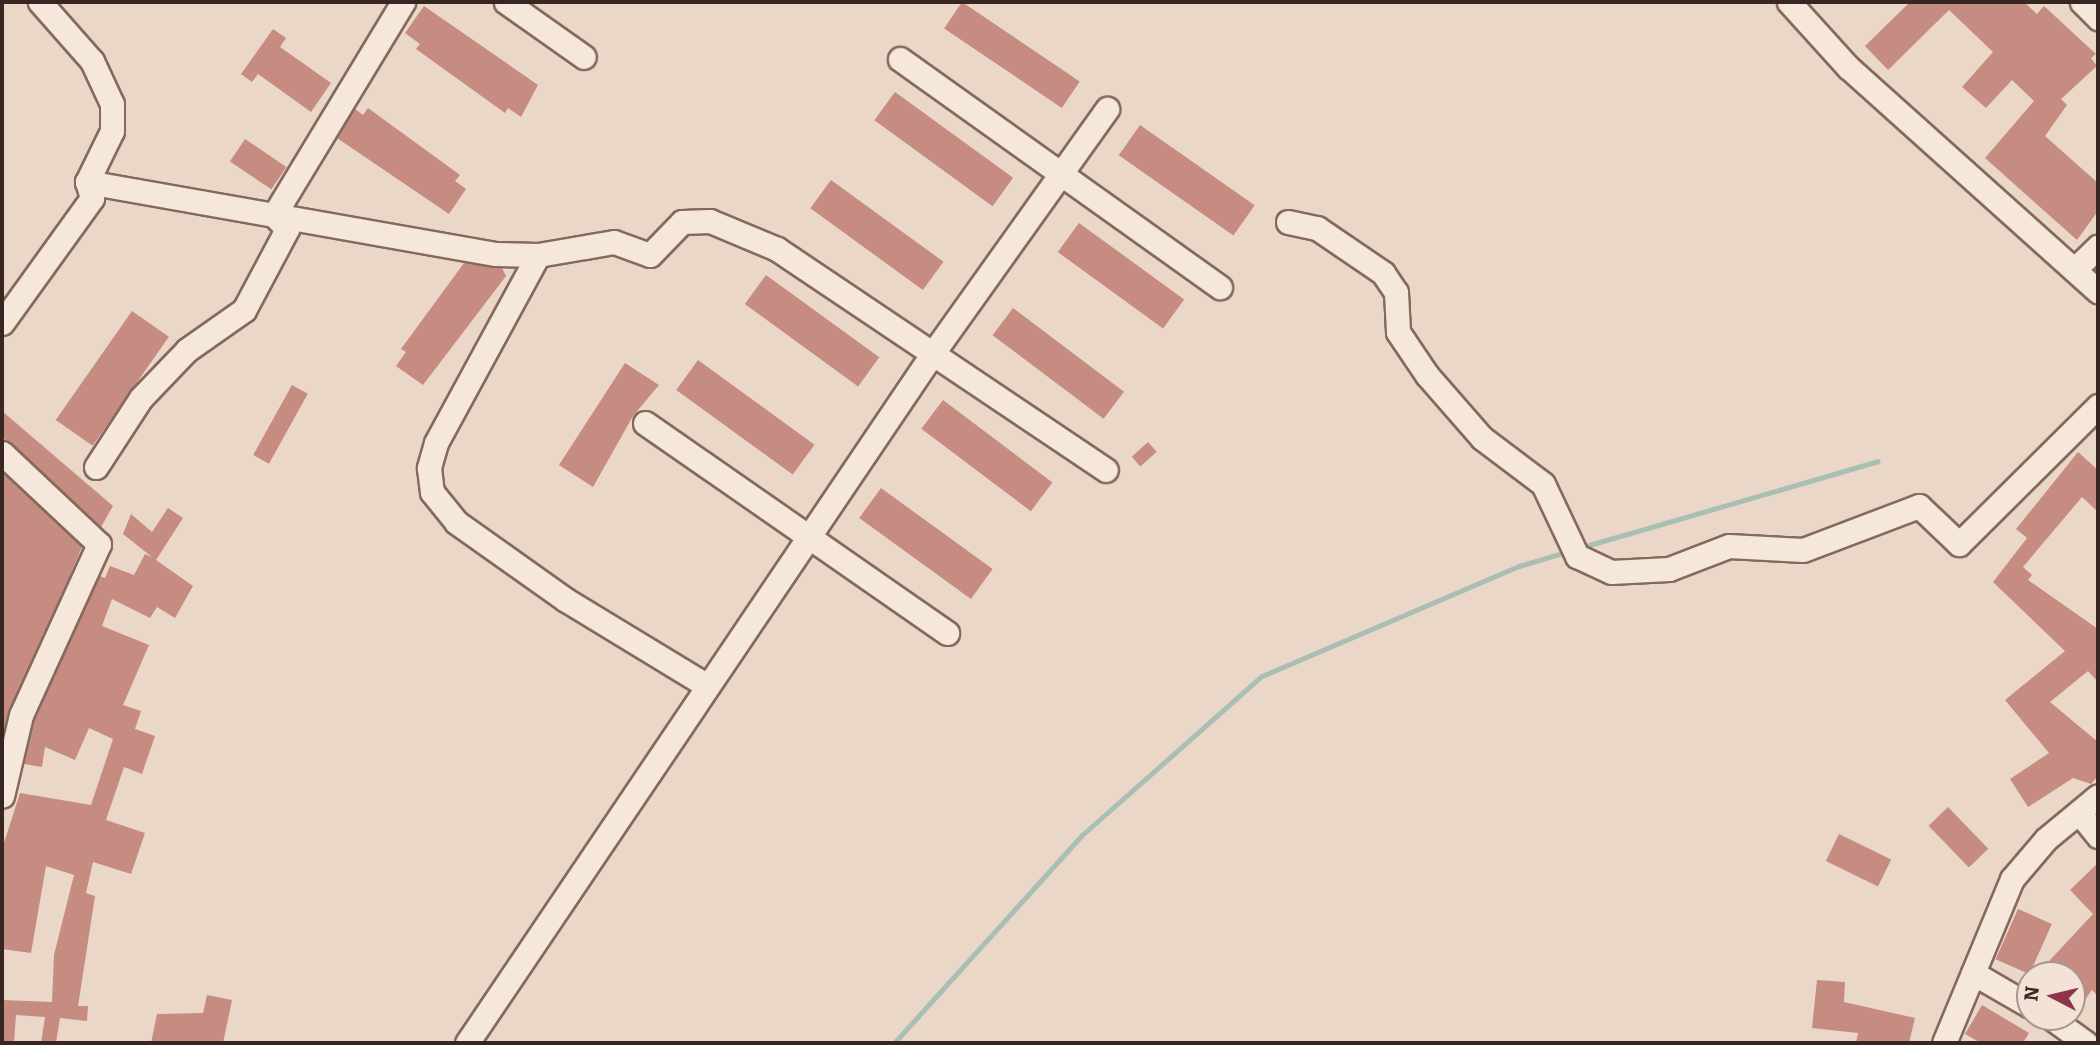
<!DOCTYPE html>
<style>
body{margin:0}
#map{position:relative;width:2100px;height:1045px;overflow:hidden;background:#ebd7c8;font-family:Bitter,serif}
div>[style]{position:absolute}
[style*='--x']{left:calc(var(--x)*1px);top:calc(var(--y)*1px);width:calc(var(--w)*1px);rotate:calc(var(--a)*1deg)}
.stream>*{height:5px;margin:-2.5px;padding:0 2.5px;transform-origin:2.5px;border-radius:2.5px;background:#a9bfb3}
.building>*{inset:0;background:#c68b81;transform-origin:0 0}
.roads{filter:drop-shadow(2px 0 #85695e) drop-shadow(-2px 0 #85695e) drop-shadow(0 2px #85695e) drop-shadow(0 -2px #85695e)}
.minor>*{height:23px;margin:-11.5px;padding:0 11.5px;transform-origin:11.5px;border-radius:11.5px;background:#f6e7db}
span{translate:-50% -50%;white-space:nowrap;text-align:center;line-height:1.15;-webkit-text-stroke:7px #f3e3d7;paint-order:stroke}
.frame{position:absolute;inset:0;border:4px solid #372621;pointer-events:none}
.north{position:absolute;left:2016px;top:961px;width:70px;height:70px;box-sizing:border-box;background:#f3e3d7;border:2px solid #a8978e;border-radius:50%;rotate:277deg;font-size:19px;font-weight:700;line-height:28px;text-align:center;color:#372621}
.north::after{content:'';display:block;margin:auto;width:24px;height:32px;background:#8f344d;clip-path:polygon(50% 0,100% 100%,50% 72%,0 100%)}
</style>
<div id="map">
<div class="stream">
<div style="--x:1579;--y:548;--w:311;--a:-16.2"></div>
<div style="--x:894;--y:1043;--w:280;--a:-47.9"></div>
<div style="--x:1082;--y:835;--w:240;--a:-41.5"></div>
<div style="--x:1262;--y:676;--w:280;--a:-23.2"></div>
<div style="--x:1519;--y:566;--w:52;--a:-16.7"></div>
</div>
<div class="building">
<div style="left:962px;top:2px;width:142px;height:32px;rotate:34deg"></div>
<div style="clip-path:polygon(1910px 2px,2024px 2px,2037px 14px,2044px 6px,2096px 54px,2091px 58px,2097px 66px,2061px 99px,2067px 105px,2045px 136px,2098px 183px,2098px 211px,2077px 240px,1985px 158px,2034px 101px,2012px 80px,1986px 108px,1962px 87px,1993px 52px,1949px 10px,1888px 70px,1865px 46px)"></div>
<div style="clip-path:polygon(424px 6px,538px 85px,521px 117px,508px 108px,505px 113px,416px 49px,420px 44px,405px 33px)"></div>
<div style="clip-path:polygon(273px 29px,286px 38px,280px 47px,331px 83px,311px 112px,258px 74px,252px 82px,241px 74px)"></div>
<div style="left:895px;top:92px;width:146px;height:35px;rotate:36deg"></div>
<div style="clip-path:polygon(368px 108px,460px 175px,455px 181px,466px 189px,449px 214px,337px 138px,355px 109px,363px 115px)"></div>
<div style="left:1140px;top:125px;width:140px;height:37px;rotate:35deg"></div>
<div style="left:245px;top:139px;width:50px;height:27px;rotate:34deg"></div>
<div style="left:831px;top:180px;width:139px;height:35px;rotate:36deg"></div>
<div style="left:1079px;top:223px;width:130px;height:36px;rotate:36deg"></div>
<div style="clip-path:polygon(464px 263px,502px 268px,506px 276px,423px 385px,396px 366px,406px 352px,401px 349px)"></div>
<div style="left:766px;top:275px;width:140px;height:36px;rotate:36deg"></div>
<div style="left:1013px;top:308px;width:139px;height:34px;rotate:37deg"></div>
<div style="left:132px;top:311px;width:45px;height:133px;rotate:35deg"></div>
<div style="left:698px;top:360px;width:144px;height:37px;rotate:36deg"></div>
<div style="clip-path:polygon(625px 363px,659px 385px,633px 416px,593px 487px,559px 465px)"></div>
<div style="left:292px;top:385px;width:18px;height:80px;rotate:29deg"></div>
<div style="left:943px;top:400px;width:137px;height:36px;rotate:37deg"></div>
<div style="clip-path:polygon(2px 411px,113px 506px,101px 527px,2px 437px)"></div>
<div style="left:1148px;top:442px;width:13px;height:22px;rotate:48deg"></div>
<div style="clip-path:polygon(2078px 452px,2098px 470px,2098px 512px,2082px 497px,2023px 567px,2032px 575px,2028px 580px,2098px 629px,2098px 682px,2088px 671px,2050px 702px,2098px 742px,2098px 776px,2091px 784px,2073px 778px,2028px 807px,2010px 779px,2049px 753px,2005px 700px,2065px 651px,1993px 582px,2027px 538px,2016px 529px)"></div>
<div style="clip-path:polygon(2px 472px,82px 547px,2px 736px)"></div>
<div style="left:881px;top:488px;width:138px;height:37px;rotate:36deg"></div>
<div style="clip-path:polygon(168px 508px,183px 518px,156px 560px,193px 586px,175px 618px,157px 607px,150px 618px,112px 599px,102px 626px,149px 645px,123px 705px,141px 711px,135px 729px,155px 736px,142px 774px,124px 767px,106px 820px,145px 833px,131px 874px,93px 862px,86px 893px,95px 896px,78px 1006px,88px 1006px,87px 1021px,60px 1018px,56px 1043px,41px 1043px,45px 1017px,16px 1015px,14px 1043px,2px 1043px,2px 1000px,52px 1002px,54px 955px,74px 875px,46px 866px,31px 953px,2px 949px,2px 849px,20px 793px,91px 805px,113px 739px,89px 728px,75px 760px,45px 747px,42px 767px,24px 764px,34px 720px,100px 576px,105px 578px,110px 566px,134px 575px,145px 554px,152px 557px,123px 534px,131px 514px,152px 532px)"></div>
<div style="left:1948px;top:807px;width:58px;height:27px;rotate:46deg"></div>
<div style="left:1839px;top:834px;width:58px;height:30px;rotate:26deg"></div>
<div style="clip-path:polygon(2098px 863px,2098px 996px,2092px 990px,2073px 1016px,2072px 975px,2036px 975px,2093px 914px,2070px 890px)"></div>
<div style="left:2018px;top:909px;width:37px;height:55px;rotate:24deg"></div>
<div style="clip-path:polygon(1817px 980px,1845px 982px,1844px 1002px,1915px 1018px,1909px 1043px,1856px 1043px,1858px 1033px,1812px 1028px)"></div>
<div style="clip-path:polygon(207px 995px,232px 1000px,223px 1043px,151px 1043px,157px 1014px,203px 1013px)"></div>
<div style="clip-path:polygon(1982px 1005px,2029px 1033px,2023px 1043px,1981px 1043px,1965px 1034px)"></div>
</div>
<div class="roads">
<div class="minor">
<div style="--x:506;--y:2;--w:95;--a:35.2"></div>
<div style="--x:1789;--y:2;--w:88;--a:47.8"></div>
<div style="--x:1848;--y:67;--w:336;--a:41.9"></div>
<div style="--x:2082;--y:2;--w:23;--a:45"></div>
<div style="--x:900;--y:59;--w:393;--a:35.5"></div>
<div style="--x:87;--y:182;--w:415;--a:10"></div>
<div style="--x:496;--y:254;--w:42;--a:1.4"></div>
<div style="--x:538;--y:255;--w:77;--a:-9.7"></div>
<div style="--x:614;--y:242;--w:38;--a:20"></div>
<div style="--x:650;--y:255;--w:46;--a:-45.9"></div>
<div style="--x:682;--y:222;--w:28;--a:-2"></div>
<div style="--x:710;--y:221;--w:73;--a:22.7"></div>
<div style="--x:777;--y:249;--w:396;--a:33.9"></div>
<div style="--x:1288;--y:222;--w:30;--a:12"></div>
<div style="--x:1317;--y:228;--w:80;--a:34.3"></div>
<div style="--x:1383;--y:273;--w:23;--a:56"></div>
<div style="--x:1396;--y:292;--w:40;--a:87.1"></div>
<div style="--x:1398;--y:332;--w:52;--a:56"></div>
<div style="--x:1427;--y:375;--w:84;--a:48.9"></div>
<div style="--x:1482;--y:438;--w:76;--a:37"></div>
<div style="--x:1543;--y:484;--w:80;--a:64.7"></div>
<div style="--x:1577;--y:556;--w:38;--a:25"></div>
<div style="--x:1611;--y:572;--w:58;--a:-3"></div>
<div style="--x:1669;--y:569;--w:64;--a:-21"></div>
<div style="--x:1729;--y:546;--w:74;--a:3.1"></div>
<div style="--x:1803;--y:550;--w:124;--a:-20.8"></div>
<div style="--x:1919;--y:506;--w:55;--a:43.5"></div>
<div style="--x:1959;--y:544;--w:196;--a:-44.8"></div>
<div style="--x:538;--y:255;--w:214;--a:118.5"></div>
<div style="--x:436;--y:443;--w:26;--a:106"></div>
<div style="--x:429;--y:468;--w:24;--a:83"></div>
<div style="--x:432;--y:492;--w:38;--a:51"></div>
<div style="--x:456;--y:522;--w:135;--a:35.3"></div>
<div style="--x:566;--y:600;--w:164;--a:31.3"></div>
<div style="--x:2078;--y:266;--w:28;--a:-44"></div>
<div style="--x:2;--y:323;--w:154;--a:-54.2"></div>
<div style="--x:92;--y:198;--w:17;--a:-107"></div>
<div style="--x:87;--y:182;--w:57;--a:-63.9"></div>
<div style="--x:112;--y:131;--w:27;--a:-90"></div>
<div style="--x:112;--y:104;--w:47;--a:-114.9"></div>
<div style="--x:92;--y:61;--w:79;--a:-131.4"></div>
<div style="--x:645;--y:423;--w:368;--a:34.8"></div>
<div style="--x:2;--y:453;--w:133;--a:43.2"></div>
<div style="--x:99;--y:544;--w:188;--a:114.5"></div>
<div style="--x:21;--y:715;--w:83;--a:103.2"></div>
<div style="--x:96;--y:467;--w:82;--a:-56.9"></div>
<div style="--x:141;--y:398;--w:66;--a:-46.2"></div>
<div style="--x:187;--y:350;--w:70;--a:-35.1"></div>
<div style="--x:244;--y:310;--w:92;--a:-62"></div>
<div style="--x:287;--y:229;--w:19;--a:-133"></div>
<div style="--x:274;--y:215;--w:249;--a:-58.8"></div>
<div style="--x:2081;--y:815;--w:27;--a:51"></div>
<div style="--x:1973;--y:973;--w:66;--a:30.1"></div>
<div style="--x:2050;--y:1017;--w:44;--a:35.8"></div>
<div style="--x:467;--y:1043;--w:833;--a:-55.97"></div>
<div style="--x:933;--y:353;--w:300;--a:-54.5"></div>
<div style="--x:1944;--y:1043;--w:178;--a:-67.5"></div>
<div style="--x:2012;--y:879;--w:52;--a:-49.6"></div>
<div style="--x:2046;--y:839;--w:67;--a:-39.6"></div>
</div>
</div>
<div class="frame"></div>
<div class="north">N</div>
</div>
